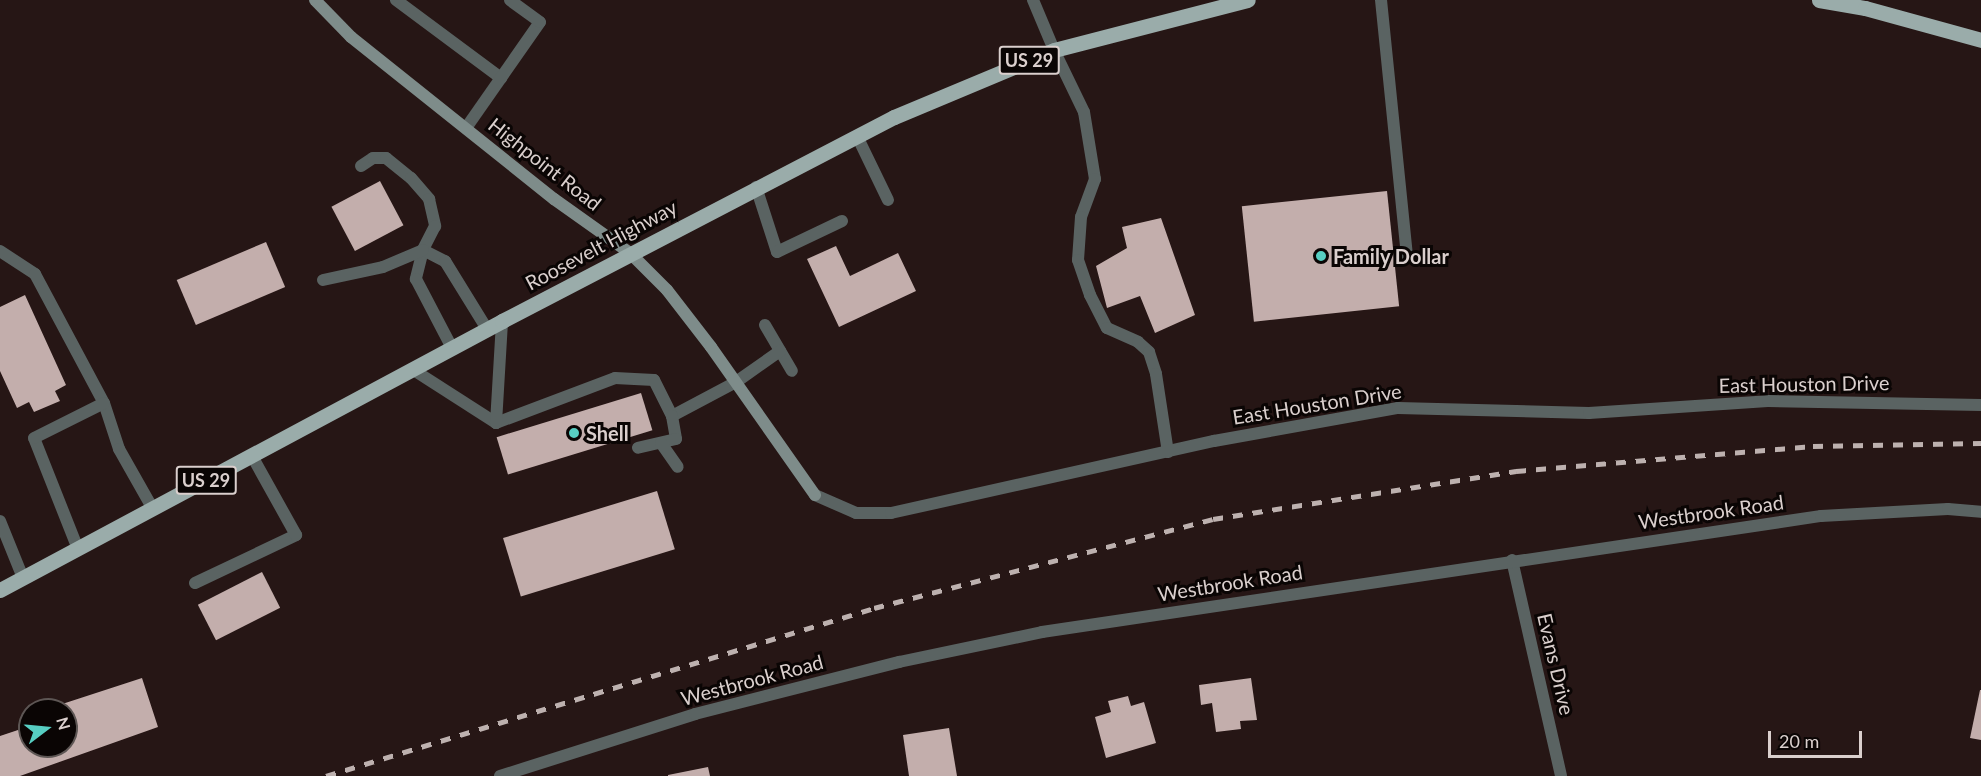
<!DOCTYPE html>
<style>
body{margin:0}
#map{position:relative;width:1981px;height:776px;overflow:hidden;background:#261615;font-family:Lato,sans-serif}
div>[style]{position:absolute}
[style*='--x']{left:calc(var(--x)*1px);top:calc(var(--y)*1px);width:calc(var(--w)*1px);rotate:calc(var(--a)*1deg)}
.building>*{inset:0;background:#c3aeac;transform-origin:0 0}
.lane>*{height:12px;margin:-6px;padding:0 6px;transform-origin:6px;border-radius:6px;background:#5a6362}
.street>*{height:12px;margin:-6px;padding:0 6px;transform-origin:6px;border-radius:6px;background:#5a6362}
.secondary>*{height:12px;margin:-6px;padding:0 6px;transform-origin:6px;border-radius:6px;background:#7e8c8a}
.primary>*{height:15px;margin:-7.5px;padding:0 7.5px;transform-origin:7.5px;border-radius:7.5px;background:#9aacaa}
.rail>*{height:4.5px;margin-top:-2.25px;transform-origin:0;background:repeating-linear-gradient(90deg,#bdb1af 0 10px,transparent 0 20px)}
.dots>*{width:16px;height:16px;translate:-50% -50%;box-sizing:border-box;border:3px solid #0a0504;border-radius:50%}
span{translate:-50% -50%;white-space:nowrap;text-align:center;line-height:1.15;-webkit-text-stroke:6px #0a0504;paint-order:stroke}
.shield-label span{padding:2px 4px;background:#0a0504;border:2px solid;border-radius:4px;-webkit-text-stroke-width:0}
.shield-label{font-size:18px;color:#dacfcd;font-weight:700}
.street-label{font-size:20px;color:#dacfcd}
.poi-label{font-size:20px;color:#dacfcd;font-weight:700}
.left{translate:0 -50%;text-align:left}
.north{position:absolute;left:18px;top:698px;width:60px;height:60px;box-sizing:border-box;background:#0a0504;border:2px solid #5d5654;border-radius:50%;rotate:74deg;font-size:16px;font-weight:700;line-height:24px;text-align:center;color:#dacfcd}
.north::after{content:'';display:block;margin:auto;width:21px;height:27px;background:#57cec2;clip-path:polygon(50% 0,100% 100%,50% 72%,0 100%)}
.scale{position:absolute;left:1768px;top:731px;width:94px;height:27px;box-sizing:border-box;border:3px solid #dacfcd;border-top:0;padding-left:8px;font-size:18px;line-height:21px;white-space:nowrap;color:#dacfcd;-webkit-text-stroke:4px #0a0504;paint-order:stroke}
</style>
<div id="map">
<div class="building">
<div style="left:380px;top:181px;width:50px;height:55px;rotate:62deg"></div>
<div style="left:1387px;top:191px;width:116px;height:146px;rotate:84deg"></div>
<div style="clip-path:polygon(1161px 218px,1195px 315px,1155px 333px,1140px 296px,1107px 308px,1096px 266px,1127px 248px,1122px 227px)"></div>
<div style="left:266px;top:242px;width:49px;height:97px;rotate:67deg"></div>
<div style="clip-path:polygon(836px 246px,850px 276px,898px 253px,916px 291px,839px 327px,807px 259px)"></div>
<div style="clip-path:polygon(25px 295px,66px 385px,55px 391px,60px 401px,34px 412px,29px 402px,17px 408px,0 371px,0 307px)"></div>
<div style="left:641px;top:393px;width:39px;height:151px;rotate:73deg"></div>
<div style="left:657px;top:491px;width:61px;height:161px;rotate:73deg"></div>
<div style="left:262px;top:572px;width:40px;height:72px;rotate:63deg"></div>
<div style="clip-path:polygon(142px 678px,158px 727px,20px 776px,0 776px,0 736px,30px 726px,30px 746px,66px 746px,66px 710px,53px 707px)"></div>
<div style="clip-path:polygon(1251px 678px,1257px 720px,1240px 721px,1241px 729px,1216px 732px,1212px 703px,1201px 705px,1199px 685px)"></div>
<div style="clip-path:polygon(1980px 690px,1981px 690px,1981px 740px,1970px 738px)"></div>
<div style="clip-path:polygon(1128px 696px,1131px 706px,1144px 702px,1156px 743px,1106px 758px,1095px 717px,1111px 712px,1108px 701px)"></div>
<div style="clip-path:polygon(949px 728px,957px 776px,909px 776px,903px 735px)"></div>
<div style="clip-path:polygon(708px 767px,710px 776px,668px 776px,668px 775px)"></div>
</div>
<div class="lane">
<div style="--x:396;--y:0;--w:131;--a:36.6"></div>
<div style="--x:1381;--y:0;--w:259;--a:84.2"></div>
<div style="--x:1054;--y:50;--w:69;--a:64.2"></div>
<div style="--x:1084;--y:112;--w:68;--a:80.7"></div>
<div style="--x:1095;--y:179;--w:40;--a:110.2"></div>
<div style="--x:1081;--y:217;--w:43;--a:94"></div>
<div style="--x:1078;--y:260;--w:37;--a:71"></div>
<div style="--x:1090;--y:295;--w:37;--a:63"></div>
<div style="--x:1107;--y:328;--w:34;--a:24"></div>
<div style="--x:1138;--y:342;--w:15;--a:42"></div>
<div style="--x:1149;--y:352;--w:23;--a:72"></div>
<div style="--x:1156;--y:374;--w:79;--a:81.3"></div>
<div style="--x:466;--y:128;--w:129;--a:-55.1"></div>
<div style="--x:540;--y:22;--w:37;--a:-144"></div>
<div style="--x:857;--y:136;--w:71;--a:64.2"></div>
<div style="--x:361;--y:166;--w:14;--a:-34"></div>
<div style="--x:373;--y:158;--w:13;--a:0"></div>
<div style="--x:386;--y:158;--w:32;--a:39"></div>
<div style="--x:411;--y:178;--w:28;--a:49"></div>
<div style="--x:429;--y:199;--w:28;--a:77"></div>
<div style="--x:435;--y:226;--w:27;--a:117"></div>
<div style="--x:423;--y:250;--w:30;--a:104"></div>
<div style="--x:416;--y:279;--w:78;--a:62.4"></div>
<div style="--x:756;--y:187;--w:68;--a:72.1"></div>
<div style="--x:777;--y:252;--w:72;--a:-25.5"></div>
<div style="--x:423;--y:250;--w:25;--a:27"></div>
<div style="--x:445;--y:261;--w:80;--a:58.3"></div>
<div style="--x:0;--y:251;--w:42;--a:33.3"></div>
<div style="--x:35;--y:274;--w:146;--a:61.9"></div>
<div style="--x:104;--y:403;--w:48;--a:71.9"></div>
<div style="--x:119;--y:449;--w:69;--a:60.5"></div>
<div style="--x:323;--y:280;--w:61;--a:-12.2"></div>
<div style="--x:383;--y:267;--w:43;--a:-23"></div>
<div style="--x:765;--y:325;--w:53;--a:59.6"></div>
<div style="--x:412;--y:369;--w:100;--a:32.7"></div>
<div style="--x:672;--y:416;--w:72;--a:-28"></div>
<div style="--x:736;--y:382;--w:54;--a:-35.2"></div>
<div style="--x:496;--y:423;--w:127;--a:-20.7"></div>
<div style="--x:615;--y:378;--w:39;--a:3"></div>
<div style="--x:654;--y:380;--w:40;--a:63.4"></div>
<div style="--x:672;--y:416;--w:23;--a:80"></div>
<div style="--x:676;--y:439;--w:39;--a:167"></div>
<div style="--x:496;--y:423;--w:102;--a:-86.6"></div>
<div style="--x:661;--y:443;--w:29;--a:55"></div>
<div style="--x:0;--y:521;--w:61;--a:68"></div>
<div style="--x:78;--y:549;--w:119;--a:-111.6"></div>
<div style="--x:34;--y:438;--w:78;--a:-26.6"></div>
<div style="--x:1512;--y:560;--w:221;--a:77.2"></div>
<div style="--x:195;--y:583;--w:112;--a:-25.4"></div>
<div style="--x:296;--y:535;--w:90;--a:-119.1"></div>
</div>
<div class="street">
<div style="--x:1033;--y:0;--w:54;--a:67.2"></div>
<div style="--x:815;--y:495;--w:45;--a:23.7"></div>
<div style="--x:856;--y:513;--w:35;--a:0"></div>
<div style="--x:891;--y:513;--w:331;--a:-12.6"></div>
<div style="--x:1214;--y:441;--w:187;--a:-10.2"></div>
<div style="--x:1398;--y:408;--w:191;--a:1.5"></div>
<div style="--x:1589;--y:413;--w:179;--a:-3.8"></div>
<div style="--x:1768;--y:401;--w:213;--a:1.1"></div>
<div style="--x:500;--y:776;--w:205;--a:-17.6"></div>
<div style="--x:695;--y:714;--w:211;--a:-14.3"></div>
<div style="--x:899;--y:662;--w:146;--a:-11.8"></div>
<div style="--x:1042;--y:632;--w:788;--a:-8.47"></div>
<div style="--x:1821;--y:516;--w:127;--a:-3.2"></div>
<div style="--x:1948;--y:509;--w:33;--a:5"></div>
</div>
<div class="secondary">
<div style="--x:315;--y:0;--w:52;--a:45.8"></div>
<div style="--x:351;--y:37;--w:260;--a:38.6"></div>
<div style="--x:554;--y:199;--w:93;--a:35.4"></div>
<div style="--x:630;--y:253;--w:52;--a:45"></div>
<div style="--x:667;--y:290;--w:72;--a:52.3"></div>
<div style="--x:711;--y:347;--w:181;--a:54.9"></div>
</div>
<div class="primary">
<div style="--x:1819;--y:0;--w:47;--a:9.9"></div>
<div style="--x:1865;--y:8;--w:120;--a:15.4"></div>
<div style="--x:0;--y:590;--w:570;--a:-28.18"></div>
<div style="--x:502;--y:321;--w:442;--a:-27.5"></div>
<div style="--x:894;--y:117;--w:173;--a:-22.7"></div>
<div style="--x:1054;--y:50;--w:200;--a:-14.5"></div>
</div>
<div class="rail">
<div style="--x:326;--y:776;--w:573;--a:-17.04"></div>
<div style="--x:874;--y:608;--w:350;--a:-14.7"></div>
<div style="--x:1213;--y:519;--w:307;--a:-9"></div>
<div style="--x:1516;--y:471;--w:298;--a:-4.8"></div>
<div style="--x:1813;--y:446;--w:168;--a:-1"></div>
</div>
<div class="dots">
<div style="left:1321px;top:256px;background:#57cec2"></div>
<div style="left:574px;top:433px;background:#57cec2"></div>
</div>
<div class="shield-label">
<span style="left:1029px;top:60px">US 29</span>
<span style="left:206px;top:480px">US 29</span>
</div>
<div class="street-label">
<span style="left:545px;top:164px;rotate:38deg">Highpoint Road</span>
<span style="left:601px;top:245px;rotate:-28deg">Roosevelt Highway</span>
<span style="left:1804px;top:384px;rotate:-1deg">East Houston Drive</span>
<span style="left:1317px;top:404px;rotate:-9deg">East Houston Drive</span>
<span style="left:1711px;top:512px;rotate:-8deg">Westbrook Road</span>
<span style="left:1230px;top:583px;rotate:-9deg">Westbrook Road</span>
<span style="left:1556px;top:664px;rotate:77deg">Evans Drive</span>
<span style="left:752px;top:680px;rotate:-15deg">Westbrook Road</span>
</div>
<div class="poi-label">
<span class="left" style="left:1333px;top:256px">Family Dollar</span>
<span class="left" style="left:586px;top:433px">Shell</span>
</div>
<div class="north">N</div>
<div class="scale">20 m</div>
</div>
